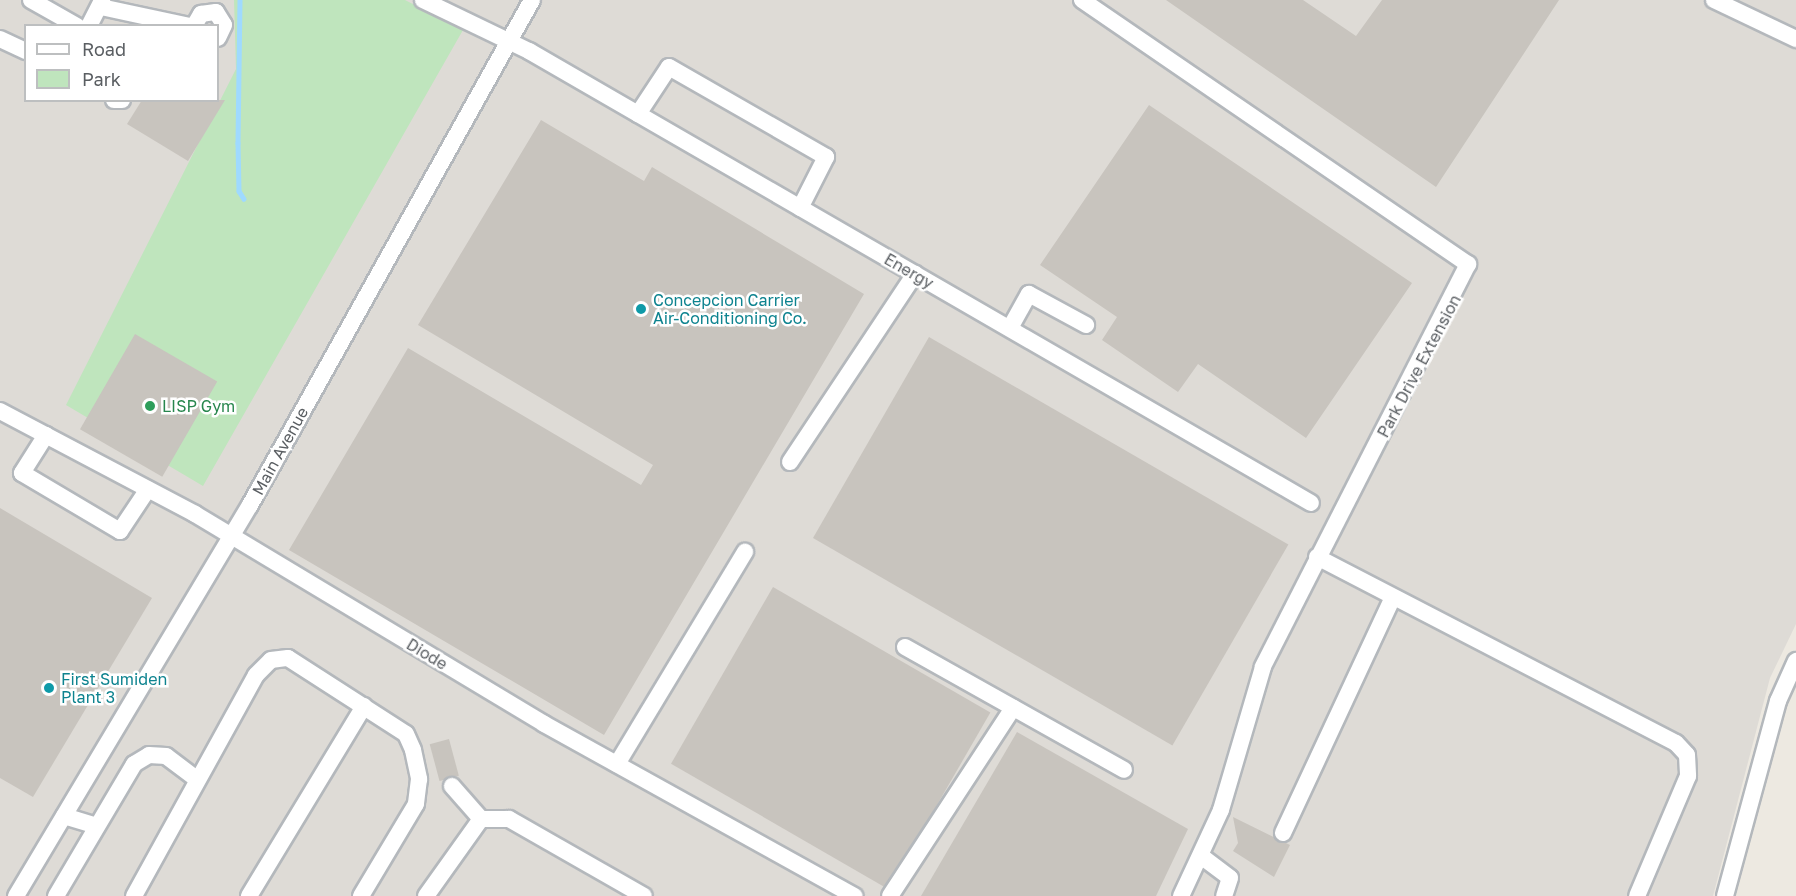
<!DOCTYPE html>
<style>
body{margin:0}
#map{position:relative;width:1796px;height:896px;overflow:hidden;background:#ede9e1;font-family:"Golos Text",sans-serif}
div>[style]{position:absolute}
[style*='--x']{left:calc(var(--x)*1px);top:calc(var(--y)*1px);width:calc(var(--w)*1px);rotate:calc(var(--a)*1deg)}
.industrial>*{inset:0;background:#dedbd6}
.green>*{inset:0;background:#bfe5bd}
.stream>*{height:4.5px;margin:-2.25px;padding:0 2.25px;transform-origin:2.25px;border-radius:2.25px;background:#9fdaff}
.building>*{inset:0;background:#c8c4be;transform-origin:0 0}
.roads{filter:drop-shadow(2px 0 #b4b8bc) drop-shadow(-2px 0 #b4b8bc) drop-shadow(0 2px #b4b8bc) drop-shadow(0 -2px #b4b8bc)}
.minor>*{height:16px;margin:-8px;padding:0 8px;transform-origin:8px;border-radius:8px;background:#fff}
.dots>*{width:16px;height:16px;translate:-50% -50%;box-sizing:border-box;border:3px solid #fff;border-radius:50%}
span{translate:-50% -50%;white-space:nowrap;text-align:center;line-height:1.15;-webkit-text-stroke:5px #fff;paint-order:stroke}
.street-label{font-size:16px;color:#5a5e62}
.culture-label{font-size:16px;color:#0d838f}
.left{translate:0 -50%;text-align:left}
.leisure-label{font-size:16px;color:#27864d}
.legend{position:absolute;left:24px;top:24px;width:195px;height:78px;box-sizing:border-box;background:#fff;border:2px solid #bdbfc0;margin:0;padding:8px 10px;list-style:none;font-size:18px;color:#5a5e62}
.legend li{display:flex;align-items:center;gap:12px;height:30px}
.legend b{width:30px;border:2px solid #bdbfc0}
</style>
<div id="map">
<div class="industrial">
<div style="clip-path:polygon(evenodd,0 0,1796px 0,1796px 624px,1770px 678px,1713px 896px,0 896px,0 0,26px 26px,218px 26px,218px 100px,26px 100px,26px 26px)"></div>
</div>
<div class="green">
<div style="clip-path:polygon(234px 0,405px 0,463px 30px,203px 486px,66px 405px,236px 69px)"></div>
</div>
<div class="stream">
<div style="--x:240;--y:0;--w:143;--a:90.8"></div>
<div style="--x:238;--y:143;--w:48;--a:88.8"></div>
<div style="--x:239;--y:191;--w:9;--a:58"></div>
</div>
<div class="building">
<div style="clip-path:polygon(1166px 0,1303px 0,1356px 36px,1382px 0,1559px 0,1436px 187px)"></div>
<div style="clip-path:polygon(142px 100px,225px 100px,188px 161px,127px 124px)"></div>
<div style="clip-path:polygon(1149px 105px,1412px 283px,1306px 438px,1198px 364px,1178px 392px,1102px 340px,1117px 317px,1040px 265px)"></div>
<div style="clip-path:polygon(541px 120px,644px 181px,652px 167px,864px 294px,604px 735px,289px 550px,408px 348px,641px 485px,653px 465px,418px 325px)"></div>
<div style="left:135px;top:334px;width:95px;height:110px;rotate:30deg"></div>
<div style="left:929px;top:337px;width:415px;height:232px;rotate:30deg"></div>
<div style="clip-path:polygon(0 508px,152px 598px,33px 797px,0 778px)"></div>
<div style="left:773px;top:587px;width:251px;height:204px;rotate:30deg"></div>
<div style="clip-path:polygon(1017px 732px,1188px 829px,1156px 896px,921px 896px)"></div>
<div style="left:449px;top:739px;width:38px;height:20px;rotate:75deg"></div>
<div style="clip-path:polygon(1233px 817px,1290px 845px,1274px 877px,1233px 851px,1238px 843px)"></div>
</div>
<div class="roads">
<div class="minor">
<div style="--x:31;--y:0;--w:53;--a:29.5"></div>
<div style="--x:423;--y:0;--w:118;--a:25.7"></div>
<div style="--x:529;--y:51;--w:903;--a:30.03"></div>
<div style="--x:1082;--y:0;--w:468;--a:34.4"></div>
<div style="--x:1468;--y:264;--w:452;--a:117"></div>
<div style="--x:1263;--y:667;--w:149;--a:106.4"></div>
<div style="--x:1221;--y:810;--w:95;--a:114.9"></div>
<div style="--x:1714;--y:0;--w:91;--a:25.4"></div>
<div style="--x:101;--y:7;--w:91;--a:12.1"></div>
<div style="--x:89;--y:26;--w:29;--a:-63"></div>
<div style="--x:194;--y:26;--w:14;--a:-60"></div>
<div style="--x:201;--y:14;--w:15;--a:-8"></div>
<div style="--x:216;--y:12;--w:15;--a:58"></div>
<div style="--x:224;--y:25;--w:14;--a:115"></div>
<div style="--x:0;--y:39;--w:29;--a:25"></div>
<div style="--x:114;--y:100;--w:8;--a:0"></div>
<div style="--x:638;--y:114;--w:56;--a:-56.6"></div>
<div style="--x:669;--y:67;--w:181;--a:29.8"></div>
<div style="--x:826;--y:157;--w:57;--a:117"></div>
<div style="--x:1010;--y:328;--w:39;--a:-61"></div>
<div style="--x:1029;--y:294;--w:65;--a:28.5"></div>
<div style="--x:0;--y:411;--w:221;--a:27.8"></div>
<div style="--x:195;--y:514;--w:407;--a:31"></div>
<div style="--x:544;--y:724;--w:355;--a:29"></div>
<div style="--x:46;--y:435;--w:45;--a:122.3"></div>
<div style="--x:22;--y:473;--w:114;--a:30.6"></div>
<div style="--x:120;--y:531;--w:50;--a:-56.3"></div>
<div style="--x:790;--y:462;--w:226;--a:-56.4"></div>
<div style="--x:1317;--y:557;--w:404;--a:27.4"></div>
<div style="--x:1676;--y:743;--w:16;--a:47"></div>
<div style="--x:1687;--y:755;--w:21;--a:87"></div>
<div style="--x:1688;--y:776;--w:130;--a:113"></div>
<div style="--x:905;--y:647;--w:251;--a:29.3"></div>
<div style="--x:617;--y:764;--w:248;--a:-58.9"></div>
<div style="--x:452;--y:786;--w:44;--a:48.7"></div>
<div style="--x:64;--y:816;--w:34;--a:17"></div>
<div style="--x:1283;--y:833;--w:260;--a:-65"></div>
<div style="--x:1201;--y:856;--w:36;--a:37"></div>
<div style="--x:1230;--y:878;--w:19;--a:108"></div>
<div style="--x:16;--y:896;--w:456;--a:-59.1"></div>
<div style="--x:250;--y:505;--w:578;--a:-60.82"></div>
<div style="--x:56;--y:896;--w:153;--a:-59.4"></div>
<div style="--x:134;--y:764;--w:17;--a:-31"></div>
<div style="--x:149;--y:755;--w:17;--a:3"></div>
<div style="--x:166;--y:756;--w:38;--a:37"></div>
<div style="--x:134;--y:896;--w:252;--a:-61.1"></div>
<div style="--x:256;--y:675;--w:21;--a:-45"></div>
<div style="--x:271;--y:660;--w:17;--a:-7"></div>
<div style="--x:288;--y:658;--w:140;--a:32.8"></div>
<div style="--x:406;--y:734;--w:17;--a:66"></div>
<div style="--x:413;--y:750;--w:30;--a:78"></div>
<div style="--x:419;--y:779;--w:25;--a:97"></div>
<div style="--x:416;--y:804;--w:107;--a:120.9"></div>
<div style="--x:249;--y:896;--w:222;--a:-58.8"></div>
<div style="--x:426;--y:896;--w:95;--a:-54.5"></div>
<div style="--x:481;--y:819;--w:28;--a:0"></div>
<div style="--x:509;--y:819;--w:155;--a:29.7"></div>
<div style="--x:890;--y:896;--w:225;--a:-56.8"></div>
<div style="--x:1725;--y:896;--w:202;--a:-74.8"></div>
<div style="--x:1778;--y:701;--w:44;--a:-65.8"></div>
</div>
</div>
<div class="dots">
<div style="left:641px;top:309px;background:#0f9aa8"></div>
<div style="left:150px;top:406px;background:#2e9e5b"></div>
<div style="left:49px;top:688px;background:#0f9aa8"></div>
</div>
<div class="street-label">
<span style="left:909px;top:271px;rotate:30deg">Energy</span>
<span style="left:1419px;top:366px;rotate:-62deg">Park Drive Extension</span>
<span style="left:280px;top:451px;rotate:-61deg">Main Avenue</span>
<span style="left:427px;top:654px;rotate:31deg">Diode</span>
</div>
<div class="culture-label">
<span class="left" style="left:653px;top:309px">Concepcion Carrier<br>Air-Conditioning Co.</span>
<span class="left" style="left:61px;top:688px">First Sumiden<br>Plant 3</span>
</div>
<div class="leisure-label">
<span class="left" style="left:162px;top:406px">LISP Gym</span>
</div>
<ul class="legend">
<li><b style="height:8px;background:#fff"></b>Road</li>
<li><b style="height:16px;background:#bfe5bd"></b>Park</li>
</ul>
</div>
